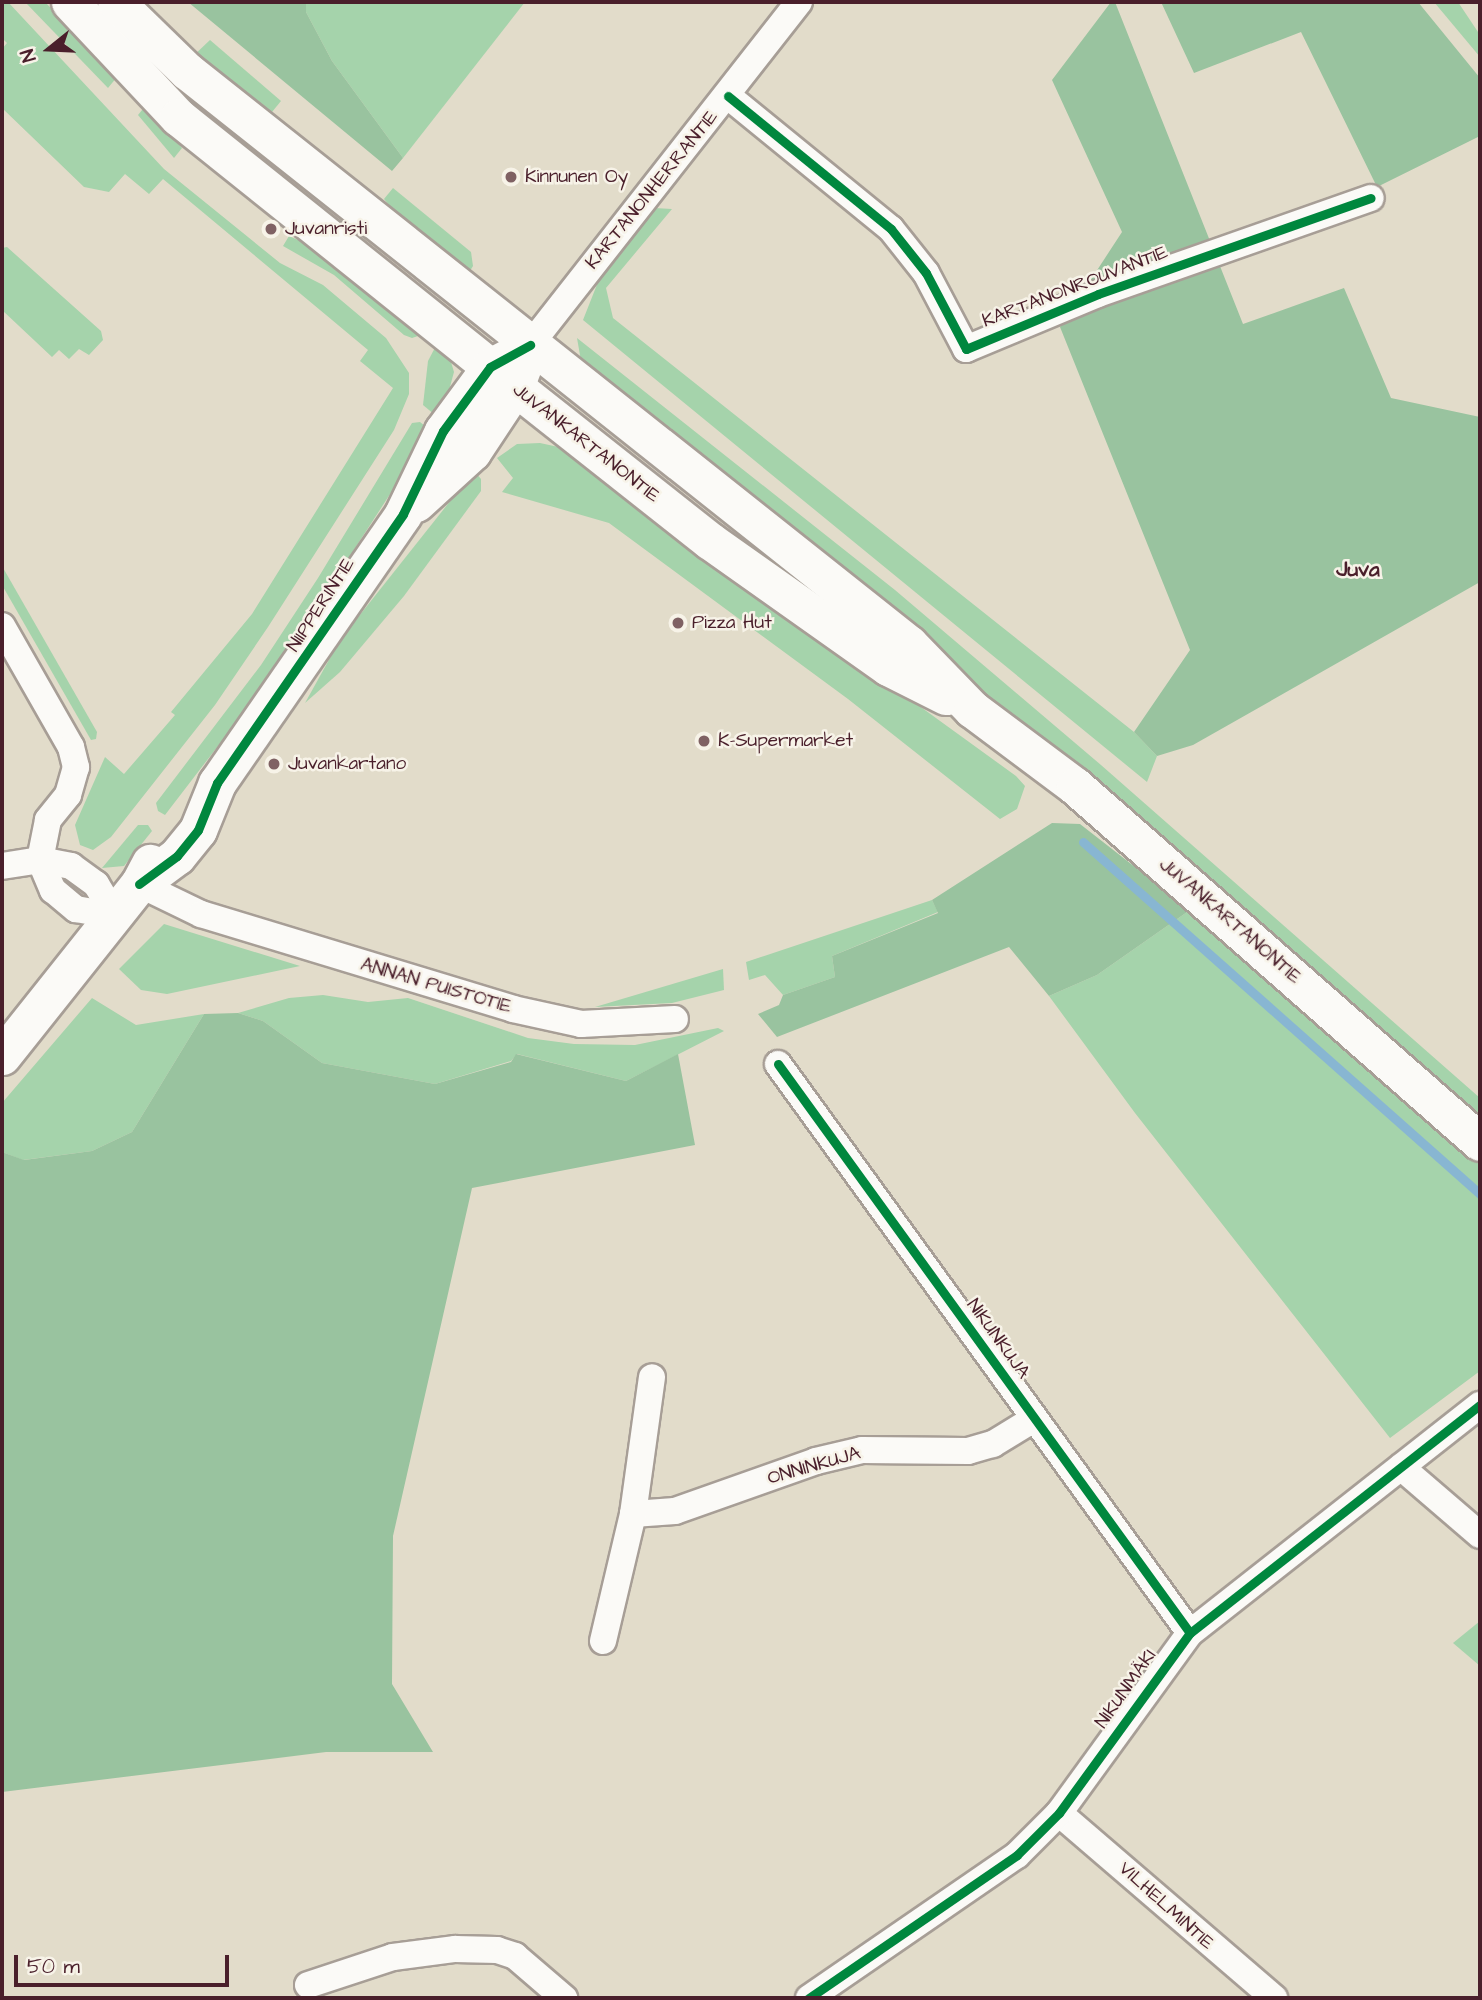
<!DOCTYPE html>
<meta charset="utf-8">
<style>
body{margin:0}
#map{position:relative;width:1482px;height:2000px;overflow:hidden;background:#e2dcca;font-family:"Architects Daughter",sans-serif}
div>[style]{position:absolute}
[style*='--x']{left:calc(var(--x)*1px);top:calc(var(--y)*1px);width:calc(var(--w)*1px);rotate:calc(var(--a)*1deg)}
.green>*{inset:0;background:#a5d3ab}
.forest>*{inset:0;background:#99c39f}
.stream>*{height:9px;margin:-4.5px;padding:0 4.5px;transform-origin:4.5px;border-radius:4.5px;background:#88b6d2}
.roads{filter:drop-shadow(2px 0 #a79e96) drop-shadow(-2px 0 #a79e96) drop-shadow(0 2px #a79e96) drop-shadow(0 -2px #a79e96)}
.street>*{height:26px;margin:-13px;padding:0 13px;transform-origin:13px;border-radius:13px;background:#fbfaf7}
.secondary>*{height:37px;margin:-18.5px;padding:0 18.5px;transform-origin:18.5px;border-radius:18.5px;background:#fbfaf7}
.cycleway>*{height:9px;margin:-4.5px;padding:0 4.5px;transform-origin:4.5px;border-radius:4.5px;background:#00873e}
.dots>*{width:19px;height:19px;translate:-50% -50%;box-sizing:border-box;border:4px solid #f7f3e8;border-radius:50%}
span{translate:-50% -50%;white-space:nowrap;text-align:center;line-height:1.15;-webkit-text-stroke:5px #f7f3e8;paint-order:stroke}
.poi-label{font-size:19px;color:#4a1f2b}
.left{translate:0 -50%;text-align:left}
.street-label{font-size:19px;color:#4a1f2b}
.neighbourhood-label{font-size:21px;color:#4a1f2b;font-weight:700}
.frame{position:absolute;inset:0;border:4px solid #4a1f2b;pointer-events:none}
.north{position:absolute;left:14px;top:14px;width:70px;height:70px;-webkit-text-stroke:5px #f7f3e8;paint-order:stroke;rotate:252deg;font-size:19px;font-weight:700;line-height:28px;text-align:center;color:#4a1f2b}
.north::after{content:'';display:block;margin:auto;width:24px;height:32px;background:#4a1f2b;clip-path:polygon(50% 0,100% 100%,50% 72%,0 100%)}
.scale{position:absolute;left:14px;top:1955px;width:215px;height:32px;box-sizing:border-box;border:4px solid #4a1f2b;border-top:0;padding-left:9px;font-size:21px;line-height:24px;white-space:nowrap;color:#4a1f2b;-webkit-text-stroke:5px #f7f3e8;paint-order:stroke}
</style>
<div id="map">
<div class="green">
<div style="clip-path:polygon(2px 2px,8px 2px,164px 169px,280px 263px,323px 285px,386px 338px,409px 373px,409px 394px,394px 430px,268px 627px,215px 705px,111px 837px,93px 850px,80px 845px,75px 825px,105px 757px,124px 774px,175px 715px,171px 712px,252px 614px,393px 388px,360px 361px,368px 350px,163px 179px,149px 194px,125px 174px,109px 192px,84px 187px,2px 108px,2px 49px,7px 43px,2px 38px)"></div>
<div style="clip-path:polygon(25px 2px,45px 2px,117px 77px,108px 88px)"></div>
<div style="clip-path:polygon(306px 2px,525px 2px,403px 158px,332px 61px,306px 12px)"></div>
<div style="clip-path:polygon(1434px 2px,1458px 2px,1480px 35px,1480px 57px)"></div>
<div style="clip-path:polygon(210px 40px,281px 101px,272px 112px,224px 87px,191px 58px)"></div>
<div style="clip-path:polygon(147px 104px,182px 148px,174px 158px,138px 115px)"></div>
<div style="clip-path:polygon(393px 188px,471px 252px,473px 266px,465px 279px,422px 245px,384px 199px)"></div>
<div style="clip-path:polygon(655px 208px,672px 209px,606px 288px,613px 318px,1134px 732px,1157px 756px,1147px 782px,583px 320px,598px 282px)"></div>
<div style="clip-path:polygon(289px 236px,345px 261px,424px 334px,412px 338px,404px 335px,334px 275px,283px 246px)"></div>
<div style="clip-path:polygon(7px 247px,101px 331px,103px 340px,89px 355px,79px 349px,69px 359px,59px 350px,52px 357px,2px 310px,2px 248px)"></div>
<div style="clip-path:polygon(577px 338px,895px 590px,1101px 765px,1480px 1098px,1480px 1121px,1092px 781px,581px 361px)"></div>
<div style="clip-path:polygon(439px 340px,448px 352px,454px 372px,441px 420px,423px 405px,428px 361px)"></div>
<div style="clip-path:polygon(420px 422px,431px 431px,274px 673px,165px 815px,158px 811px,156px 803px,261px 665px,318px 578px,412px 423px)"></div>
<div style="clip-path:polygon(540px 443px,563px 448px,1016px 776px,1025px 786px,1017px 809px,1000px 819px,848px 699px,609px 523px,502px 492px,513px 478px,497px 458px,517px 444px)"></div>
<div style="clip-path:polygon(474px 471px,481px 479px,481px 491px,404px 596px,340px 672px,305px 703px,340px 640px)"></div>
<div style="clip-path:polygon(2px 566px,97px 732px,96px 739px,91px 740px,2px 585px)"></div>
<div style="clip-path:polygon(138px 825px,148px 825px,152px 831px,124px 866px,102px 868px)"></div>
<div style="clip-path:polygon(932px 900px,938px 912px,832px 956px,835px 977px,783px 995px,765px 975px,749px 980px,746px 962px)"></div>
<div style="clip-path:polygon(1190px 910px,1480px 1165px,1480px 1371px,1390px 1438px,1135px 1113px,1049px 996px,1097px 975px)"></div>
<div style="clip-path:polygon(164px 924px,300px 966px,167px 994px,141px 990px,119px 969px)"></div>
<div style="clip-path:polygon(723px 969px,724px 990px,672px 1003px,595px 1007px)"></div>
<div style="clip-path:polygon(323px 995px,368px 1002px,408px 998px,528px 1038px,574px 1044px,635px 1045px,718px 1028px,724px 1031px,626px 1081px,517px 1054px,511px 1061px,435px 1084px,322px 1063px,263px 1021px,238px 1013px,289px 998px)"></div>
<div style="clip-path:polygon(92px 998px,136px 1025px,204px 1014px,132px 1132px,92px 1151px,23px 1160px,2px 1152px,2px 1103px)"></div>
<div style="clip-path:polygon(1480px 1621px,1480px 1666px,1453px 1643px)"></div>
</div>
<div class="forest">
<div style="clip-path:polygon(188px 2px,306px 2px,306px 12px,332px 61px,403px 158px,392px 171px)"></div>
<div style="clip-path:polygon(1111px 2px,1115px 2px,1243px 324px,1344px 288px,1391px 398px,1480px 417px,1480px 582px,1193px 745px,1157px 756px,1134px 732px,1190px 650px,1060px 327px,1122px 232px,1052px 80px)"></div>
<div style="clip-path:polygon(1161px 2px,1418px 2px,1480px 78px,1480px 136px,1377px 187px,1301px 32px,1194px 73px)"></div>
<div style="clip-path:polygon(1052px 823px,1080px 824px,1190px 910px,1097px 975px,1049px 996px,1009px 947px,777px 1037px,758px 1014px,779px 1005px,783px 995px,835px 977px,832px 956px,938px 913px,932px 900px)"></div>
<div style="clip-path:polygon(238px 1013px,263px 1021px,322px 1063px,435px 1084px,511px 1062px,516px 1054px,626px 1081px,678px 1054px,695px 1145px,472px 1188px,393px 1536px,392px 1684px,433px 1752px,326px 1752px,2px 1792px,2px 1152px,24px 1160px,92px 1151px,132px 1132px,204px 1014px)"></div>
</div>
<div class="stream">
<div style="--x:1083;--y:842;--w:531;--a:41.56"></div>
</div>
<div class="roads">
<div class="street">
<div style="--x:728;--y:96;--w:210;--a:39.2"></div>
<div style="--x:891;--y:229;--w:56;--a:51.5"></div>
<div style="--x:926;--y:273;--w:86;--a:62.2"></div>
<div style="--x:966;--y:349;--w:143;--a:-22.6"></div>
<div style="--x:1098;--y:294;--w:289;--a:-19.4"></div>
<div style="--x:530;--y:345;--w:436;--a:-51.9"></div>
<div style="--x:2;--y:626;--w:139;--a:60.3"></div>
<div style="--x:71;--y:747;--w:21;--a:76"></div>
<div style="--x:76;--y:767;--w:29;--a:106"></div>
<div style="--x:68;--y:795;--w:32;--a:129"></div>
<div style="--x:48;--y:820;--w:41;--a:101.3"></div>
<div style="--x:40;--y:860;--w:33;--a:67"></div>
<div style="--x:53;--y:890;--w:30;--a:40"></div>
<div style="--x:76;--y:909;--w:40;--a:10"></div>
<div style="--x:2;--y:866;--w:38;--a:-9"></div>
<div style="--x:40;--y:860;--w:32;--a:11"></div>
<div style="--x:71;--y:866;--w:31;--a:36"></div>
<div style="--x:96;--y:884;--w:37;--a:59"></div>
<div style="--x:139;--y:884;--w:69;--a:25.8"></div>
<div style="--x:201;--y:914;--w:326;--a:16.9"></div>
<div style="--x:513;--y:1009;--w:70;--a:12.4"></div>
<div style="--x:581;--y:1024;--w:94;--a:-3"></div>
<div style="--x:778;--y:1064;--w:702;--a:54.09"></div>
<div style="--x:1401;--y:1467;--w:104;--a:40.7"></div>
<div style="--x:633;--y:1514;--w:42;--a:-4.1"></div>
<div style="--x:675;--y:1511;--w:150;--a:-19.5"></div>
<div style="--x:816;--y:1461;--w:47;--a:-13.4"></div>
<div style="--x:862;--y:1450;--w:106;--a:0.5"></div>
<div style="--x:968;--y:1451;--w:26;--a:-16"></div>
<div style="--x:993;--y:1444;--w:48;--a:-31.4"></div>
<div style="--x:603;--y:1641;--w:130;--a:-76.7"></div>
<div style="--x:633;--y:1514;--w:138;--a:-82.1"></div>
<div style="--x:1059;--y:1813;--w:284;--a:40.7"></div>
<div style="--x:308;--y:1985;--w:89;--a:-18.2"></div>
<div style="--x:393;--y:1957;--w:63;--a:-7.4"></div>
<div style="--x:455;--y:1949;--w:42;--a:1.4"></div>
<div style="--x:497;--y:1950;--w:19;--a:18"></div>
<div style="--x:515;--y:1956;--w:65;--a:40.6"></div>
<div style="--x:809;--y:1998;--w:252;--a:-34.5"></div>
<div style="--x:1017;--y:1855;--w:59;--a:-45"></div>
<div style="--x:1059;--y:1813;--w:223;--a:-54"></div>
<div style="--x:1190;--y:1633;--w:369;--a:-38.2"></div>
</div>
<div class="secondary">
<div style="--x:70;--y:2;--w:158;--a:46.8"></div>
<div style="--x:178;--y:117;--w:432;--a:38.7"></div>
<div style="--x:515;--y:387;--w:248;--a:38.3"></div>
<div style="--x:710;--y:541;--w:218;--a:35.3"></div>
<div style="--x:888;--y:667;--w:65;--a:26.6"></div>
<div style="--x:116;--y:2;--w:99;--a:44.2"></div>
<div style="--x:187;--y:71;--w:922;--a:38.44"></div>
<div style="--x:909;--y:644;--w:91;--a:45.9"></div>
<div style="--x:972;--y:709;--w:129;--a:36.8"></div>
<div style="--x:1075;--y:786;--w:539;--a:41.32"></div>
<div style="--x:416;--y:503;--w:76;--a:-42.3"></div>
<div style="--x:472;--y:452;--w:78;--a:-56.5"></div>
<div style="--x:515;--y:387;--w:22;--a:-69"></div>
<div style="--x:139;--y:884;--w:47;--a:-36.4"></div>
<div style="--x:177;--y:856;--w:33;--a:-51"></div>
<div style="--x:198;--y:830;--w:51;--a:-68"></div>
<div style="--x:217;--y:783;--w:327;--a:-55.3"></div>
<div style="--x:403;--y:514;--w:92;--a:-64.3"></div>
<div style="--x:443;--y:431;--w:79;--a:-53.7"></div>
<div style="--x:490;--y:367;--w:24;--a:-28"></div>
<div style="--x:2;--y:1056;--w:220;--a:-51.5"></div>
<div style="--x:139;--y:884;--w:24;--a:-62"></div>
</div>
</div>
<div class="cycleway">
<div style="--x:728;--y:96;--w:210;--a:39.2"></div>
<div style="--x:891;--y:229;--w:56;--a:51.5"></div>
<div style="--x:926;--y:273;--w:86;--a:62.2"></div>
<div style="--x:966;--y:349;--w:143;--a:-22.6"></div>
<div style="--x:1098;--y:294;--w:289;--a:-19.4"></div>
<div style="--x:139;--y:884;--w:47;--a:-36.4"></div>
<div style="--x:177;--y:856;--w:33;--a:-51"></div>
<div style="--x:198;--y:830;--w:51;--a:-68"></div>
<div style="--x:217;--y:783;--w:327;--a:-55.3"></div>
<div style="--x:403;--y:514;--w:92;--a:-64.3"></div>
<div style="--x:443;--y:431;--w:79;--a:-53.7"></div>
<div style="--x:490;--y:367;--w:46;--a:-28.8"></div>
<div style="--x:778;--y:1064;--w:702;--a:54.09"></div>
<div style="--x:809;--y:1998;--w:252;--a:-34.5"></div>
<div style="--x:1017;--y:1855;--w:59;--a:-45"></div>
<div style="--x:1059;--y:1813;--w:223;--a:-54"></div>
<div style="--x:1190;--y:1633;--w:369;--a:-38.2"></div>
</div>
<div class="dots">
<div style="left:511px;top:177px;background:#7f6163"></div>
<div style="left:271px;top:229px;background:#7f6163"></div>
<div style="left:678px;top:623px;background:#7f6163"></div>
<div style="left:704px;top:741px;background:#7f6163"></div>
<div style="left:274px;top:764px;background:#7f6163"></div>
</div>
<div class="poi-label">
<span class="left" style="left:525px;top:177px">Kinnunen Oy</span>
<span class="left" style="left:285px;top:229px">Juvanristi</span>
<span class="left" style="left:692px;top:623px">Pizza Hut</span>
<span class="left" style="left:718px;top:741px">K-Supermarket</span>
<span class="left" style="left:288px;top:764px">Juvankartano</span>
</div>
<div class="street-label">
<span style="left:652px;top:190px;rotate:-51deg">KARTANONHERRANTIE</span>
<span style="left:1075px;top:287px;rotate:-21deg">KARTANONROUVANTIE</span>
<span style="left:586px;top:443px;rotate:38deg">JUVANKARTANONTIE</span>
<span style="left:321px;top:605px;rotate:-57deg">NIIPPERINTIE</span>
<span style="left:1230px;top:921px;rotate:41deg">JUVANKARTANONTIE</span>
<span style="left:436px;top:986px;rotate:16deg">ANNAN PUISTOTIE</span>
<span style="left:998px;top:1339px;rotate:54deg">NIKUNKUJA</span>
<span style="left:814px;top:1466px;rotate:-16deg">ONNINKUJA</span>
<span style="left:1126px;top:1689px;rotate:-55deg">NIKUNMÄKI</span>
<span style="left:1166px;top:1906px;rotate:42deg">VILHELMINTIE</span>
</div>
<div class="neighbourhood-label">
<span style="left:1358px;top:570px">Juva</span>
</div>
<div class="frame"></div>
<div class="north">N</div>
<div class="scale">50 m</div>
</div>
